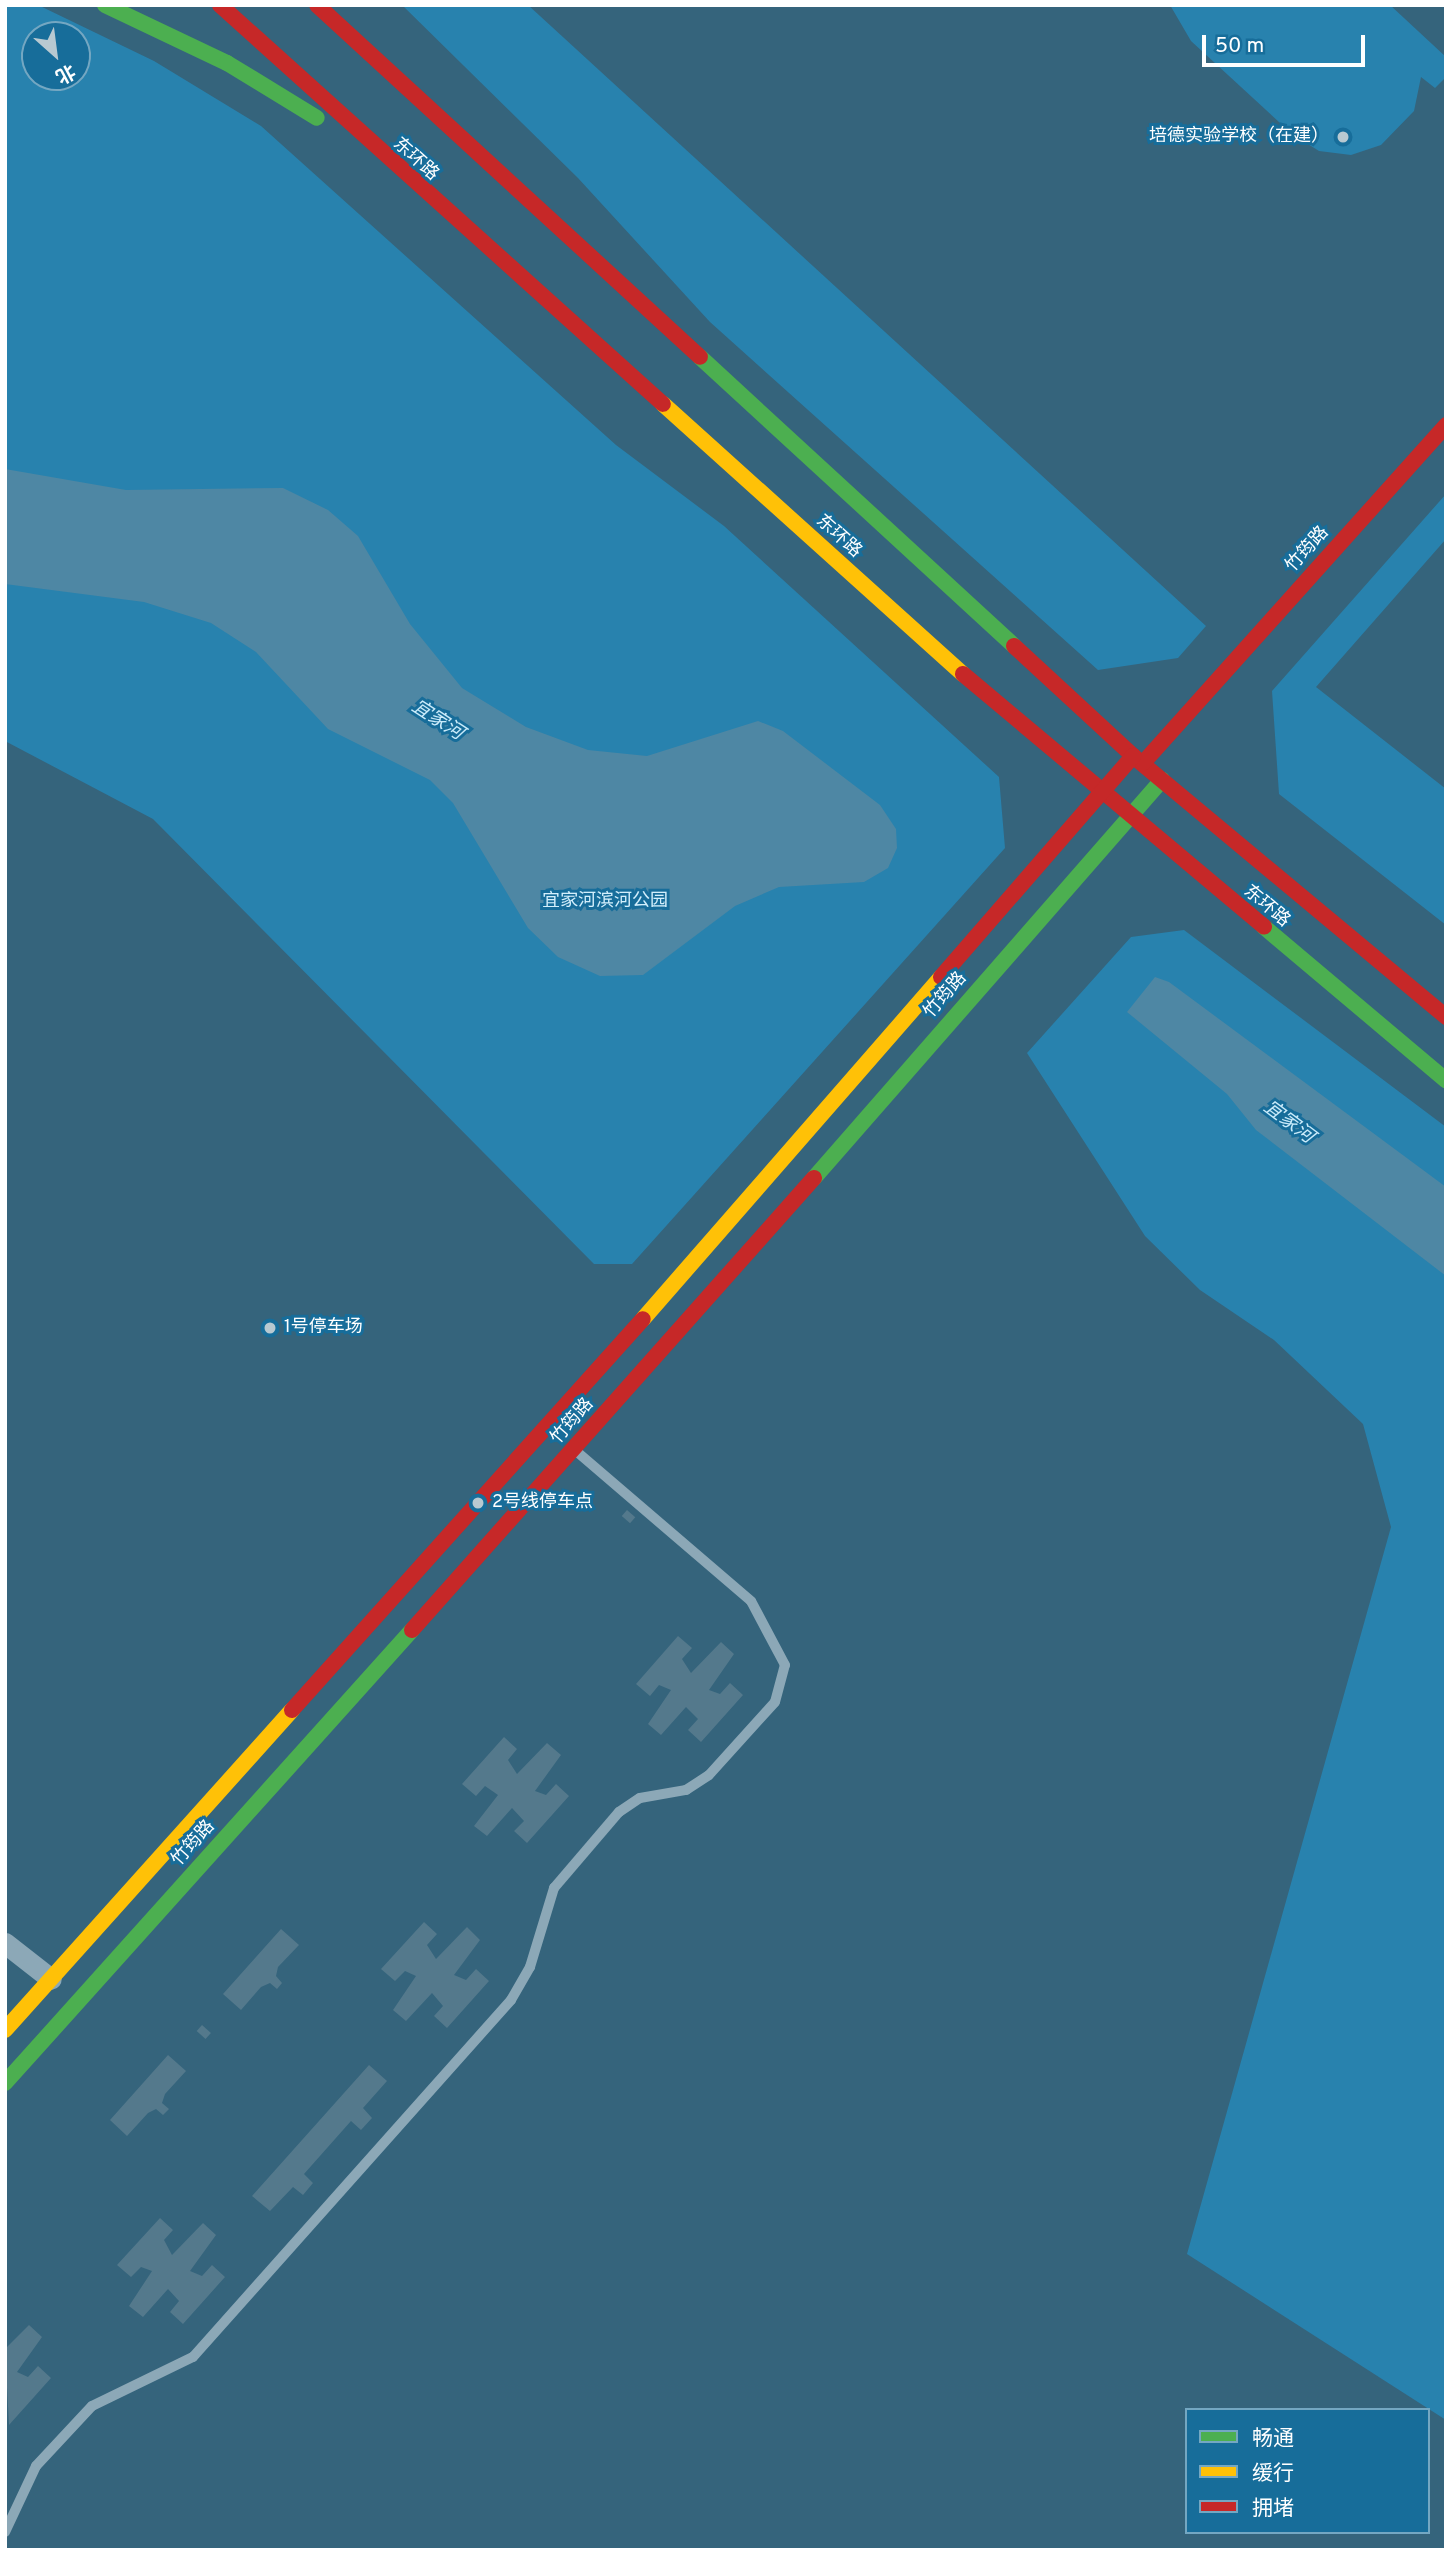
<!DOCTYPE html>
<meta charset="utf-8">
<style>
body{margin:0}
#map{position:relative;width:1451px;height:2555px;overflow:hidden;background:#35647c;font-family:Overpass,"Noto Sans SC",sans-serif}
div>[style]{position:absolute}
[style*='--x']{left:calc(var(--x)*1px);top:calc(var(--y)*1px);width:calc(var(--w)*1px);rotate:calc(var(--a)*1deg)}
.green>*{inset:0;background:#2882ae}
.water>*{inset:0;background:#4e87a4}
.building>*{inset:0;background:#54798c;transform-origin:0 0}
.lane>*{height:10px;margin:-5px;padding:0 5px;transform-origin:5px;border-radius:5px;background:#8ca8b7}
.street>*{height:21px;margin:-10.5px;padding:0 10.5px;transform-origin:10.5px;border-radius:10.5px;background:#8ca8b7}
.fast>*{height:16px;margin:-8px;padding:0 8px;transform-origin:8px;border-radius:8px;background:#4caf50}
.slow>*{height:16px;margin:-8px;padding:0 8px;transform-origin:8px;border-radius:8px;background:#ffc107}
.jam>*{height:16px;margin:-8px;padding:0 8px;transform-origin:8px;border-radius:8px;background:#c62828}
.dots>*{width:19px;height:19px;translate:-50% -50%;box-sizing:border-box;border:4px solid #176d9a;border-radius:50%}
span{translate:-50% -50%;white-space:nowrap;text-align:center;line-height:1.15;-webkit-text-stroke:6px #176d9a;paint-order:stroke}
.poi-label{font-size:18px;color:#fff}
.right{translate:-100% -50%;text-align:right}
.left{translate:0 -50%;text-align:left}
.street-label{font-size:18px;color:#fff}
.park-label{font-size:18px;color:#d3effc}
.water-label{font-size:19px;color:#caebfa;font-style:italic}
.frame{position:absolute;inset:0;border:7px solid #fff;pointer-events:none}
.legend{position:absolute;left:1185px;top:2408px;width:245px;height:126px;box-sizing:border-box;background:#176d9a;border:2px solid #74a7c2;margin:0;padding:9px 12px;list-style:none;font-size:21px;color:#fff}
.legend li{display:flex;align-items:center;gap:14px;height:35px}
.legend b{width:35px;border:2px solid #74a7c2}
.north{position:absolute;left:21px;top:21px;width:70px;height:70px;box-sizing:border-box;background:#176d9a;border:2px solid #74a7c2;border-radius:50%;rotate:152deg;font-size:19px;font-weight:700;line-height:28px;text-align:center;color:#fff}
.north::after{content:'';display:block;margin:auto;width:24px;height:32px;background:#b8c9d1;clip-path:polygon(50% 0,100% 100%,50% 72%,0 100%)}
.scale{position:absolute;left:1202px;top:35px;width:163px;height:32px;box-sizing:border-box;border:4px solid #fff;border-top:0;padding-left:9px;font-size:21px;line-height:24px;white-space:nowrap;color:#fff;-webkit-text-stroke:5px #176d9a;paint-order:stroke}
</style>
<div id="map">
<div class="green">
<div style="clip-path:polygon(evenodd,5px 5px,38px 5px,154px 61px,261px 126px,616px 445px,724px 526px,999px 777px,1005px 848px,632px 1264px,594px 1264px,153px 819px,5px 741px,5px 5px,35px 35px,77px 35px,77px 77px,35px 77px,35px 35px)"></div>
<div style="clip-path:polygon(402px 5px,528px 5px,1206px 626px,1178px 658px,1098px 670px,710px 322px,578px 178px)"></div>
<div style="clip-path:polygon(1170px 5px,1390px 5px,1446px 57px,1446px 77px,1435px 88px,1421px 77px,1414px 111px,1381px 145px,1351px 155px,1319px 151px,1292px 134px,1191px 41px)"></div>
<div style="clip-path:polygon(1446px 494px,1446px 539px,1316px 687px,1446px 789px,1446px 925px,1279px 794px,1272px 691px)"></div>
<div style="clip-path:polygon(1184px 930px,1446px 1127px,1446px 2420px,1187px 2254px,1391px 1527px,1363px 1424px,1274px 1340px,1200px 1290px,1145px 1236px,1027px 1053px,1131px 937px)"></div>
</div>
<div class="water">
<div style="clip-path:polygon(5px 469px,126px 490px,283px 488px,328px 510px,358px 536px,410px 624px,462px 688px,526px 727px,588px 750px,647px 756px,758px 721px,783px 731px,880px 805px,896px 829px,897px 848px,888px 868px,864px 882px,779px 887px,735px 906px,643px 975px,600px 976px,558px 957px,528px 928px,453px 803px,430px 780px,328px 729px,256px 652px,211px 623px,144px 602px,5px 584px)"></div>
<div style="clip-path:polygon(1155px 977px,1169px 982px,1446px 1187px,1446px 1276px,1256px 1130px,1227px 1094px,1127px 1012px)"></div>
</div>
<div class="building">
<div style="left:627px;top:1510px;width:11px;height:8px;rotate:41deg"></div>
<div style="clip-path:polygon(678px 1636px,692px 1648px,682px 1659px,691px 1673px,721px 1642px,734px 1654px,709px 1690px,720px 1694px,730px 1683px,743px 1695px,701px 1742px,688px 1730px,698px 1719px,686px 1707px,661px 1735px,648px 1724px,671px 1690px,659px 1685px,650px 1696px,636px 1684px)"></div>
<div style="clip-path:polygon(504px 1737px,517px 1749px,508px 1760px,517px 1774px,547px 1743px,561px 1755px,535px 1791px,546px 1795px,556px 1784px,569px 1796px,527px 1843px,514px 1831px,524px 1821px,512px 1808px,487px 1836px,474px 1826px,498px 1795px,485px 1786px,476px 1796px,462px 1784px)"></div>
<div style="clip-path:polygon(424px 1922px,437px 1934px,427px 1945px,436px 1959px,467px 1927px,480px 1940px,454px 1975px,466px 1980px,476px 1969px,489px 1981px,447px 2028px,434px 2016px,443px 2006px,432px 1993px,406px 2021px,393px 2010px,416px 1976px,405px 1971px,395px 1981px,381px 1969px)"></div>
<div style="clip-path:polygon(281px 1929px,299px 1945px,278px 1967px,276px 1976px,282px 1983px,277px 1989px,270px 1983px,261px 1987px,241px 2010px,223px 1994px)"></div>
<div style="left:202px;top:2025px;width:12px;height:8px;rotate:42deg"></div>
<div style="clip-path:polygon(168px 2055px,186px 2071px,165px 2094px,162px 2103px,169px 2109px,163px 2115px,156px 2109px,148px 2113px,127px 2136px,110px 2120px)"></div>
<div style="clip-path:polygon(369px 2065px,387px 2081px,363px 2108px,372px 2118px,361px 2130px,351px 2121px,304px 2174px,313px 2183px,303px 2195px,293px 2187px,270px 2211px,252px 2196px)"></div>
<div style="clip-path:polygon(160px 2218px,173px 2230px,164px 2240px,172px 2255px,203px 2223px,216px 2235px,190px 2271px,202px 2276px,212px 2265px,225px 2277px,183px 2324px,170px 2312px,179px 2301px,168px 2289px,143px 2317px,129px 2306px,152px 2271px,141px 2267px,131px 2277px,117px 2265px)"></div>
<div style="clip-path:polygon(29px 2325px,42px 2337px,17px 2372px,28px 2377px,38px 2366px,51px 2378px,9px 2425px,5px 2349px)"></div>
</div>
<div class="lane">
<div style="--x:5;--y:2532;--w:73;--a:-64.8"></div>
<div style="--x:36;--y:2466;--w:82;--a:-47"></div>
<div style="--x:92;--y:2406;--w:112;--a:-25.9"></div>
<div style="--x:193;--y:2357;--w:478;--a:-48.3"></div>
<div style="--x:511;--y:2000;--w:38;--a:-60"></div>
<div style="--x:530;--y:1967;--w:83;--a:-73.1"></div>
<div style="--x:554;--y:1888;--w:100;--a:-49.5"></div>
<div style="--x:619;--y:1812;--w:25;--a:-34"></div>
<div style="--x:640;--y:1798;--w:47;--a:-9.9"></div>
<div style="--x:686;--y:1790;--w:27;--a:-33"></div>
<div style="--x:709;--y:1775;--w:98;--a:-47.9"></div>
<div style="--x:775;--y:1702;--w:38;--a:-75"></div>
<div style="--x:785;--y:1665;--w:72;--a:-118"></div>
<div style="--x:751;--y:1601;--w:232;--a:-139.4"></div>
</div>
<div class="street">
<div style="--x:5;--y:1943;--w:58;--a:38"></div>
</div>
<div class="fast">
<div style="--x:105;--y:5;--w:135;--a:25.4"></div>
<div style="--x:227;--y:63;--w:105;--a:31.4"></div>
<div style="--x:700;--y:357;--w:427;--a:42.6"></div>
<div style="--x:1264;--y:927;--w:238;--a:40.1"></div>
<div style="--x:814;--y:1178;--w:529;--a:-48.83"></div>
<div style="--x:5;--y:2083;--w:609;--a:-48.06"></div>
</div>
<div class="slow">
<div style="--x:663;--y:404;--w:404;--a:42"></div>
<div style="--x:643;--y:1319;--w:454;--a:-48.9"></div>
<div style="--x:5;--y:2030;--w:430;--a:-48.1"></div>
</div>
<div class="jam">
<div style="--x:220;--y:5;--w:596;--a:42.01"></div>
<div style="--x:317;--y:5;--w:520;--a:42.58"></div>
<div style="--x:1014;--y:646;--w:162;--a:42.7"></div>
<div style="--x:1133;--y:756;--w:408;--a:39.8"></div>
<div style="--x:963;--y:674;--w:393;--a:40"></div>
<div style="--x:1143;--y:763;--w:454;--a:-48.1"></div>
<div style="--x:941;--y:977;--w:293;--a:-49"></div>
<div style="--x:412;--y:1630;--w:605;--a:-48.35"></div>
<div style="--x:292;--y:1710;--w:525;--a:-48.09"></div>
</div>
<div class="dots">
<div style="left:1343px;top:137px;background:#b8c9d1"></div>
<div style="left:270px;top:1328px;background:#b8c9d1"></div>
<div style="left:478px;top:1503px;background:#b8c9d1"></div>
</div>
<div class="poi-label">
<span class="right" style="left:1329px;top:137px">培德实验学校（在建）</span>
<span class="left" style="left:284px;top:1328px">1号停车场</span>
<span class="left" style="left:492px;top:1503px">2号线停车点</span>
</div>
<div class="street-label">
<span style="left:415px;top:160px;rotate:42deg">东环路</span>
<span style="left:838px;top:537px;rotate:42deg">东环路</span>
<span style="left:1308px;top:550px;rotate:-48deg">竹筠路</span>
<span style="left:1266px;top:907px;rotate:40deg">东环路</span>
<span style="left:946px;top:996px;rotate:-49deg">竹筠路</span>
<span style="left:573px;top:1422px;rotate:-49deg">竹筠路</span>
<span style="left:194px;top:1844px;rotate:-48deg">竹筠路</span>
</div>
<div class="park-label">
<span style="left:605px;top:902px">宜家河滨河公园</span>
</div>
<div class="water-label">
<span style="left:437px;top:721px;rotate:33deg">宜家河</span>
<span style="left:1288px;top:1123px;rotate:37deg">宜家河</span>
</div>
<div class="frame"></div>
<ul class="legend">
<li><b style="height:9px;background:#4caf50"></b>畅通</li>
<li><b style="height:9px;background:#ffc107"></b>缓行</li>
<li><b style="height:9px;background:#c62828"></b>拥堵</li>
</ul>
<div class="north">北</div>
<div class="scale">50 m</div>
</div>
